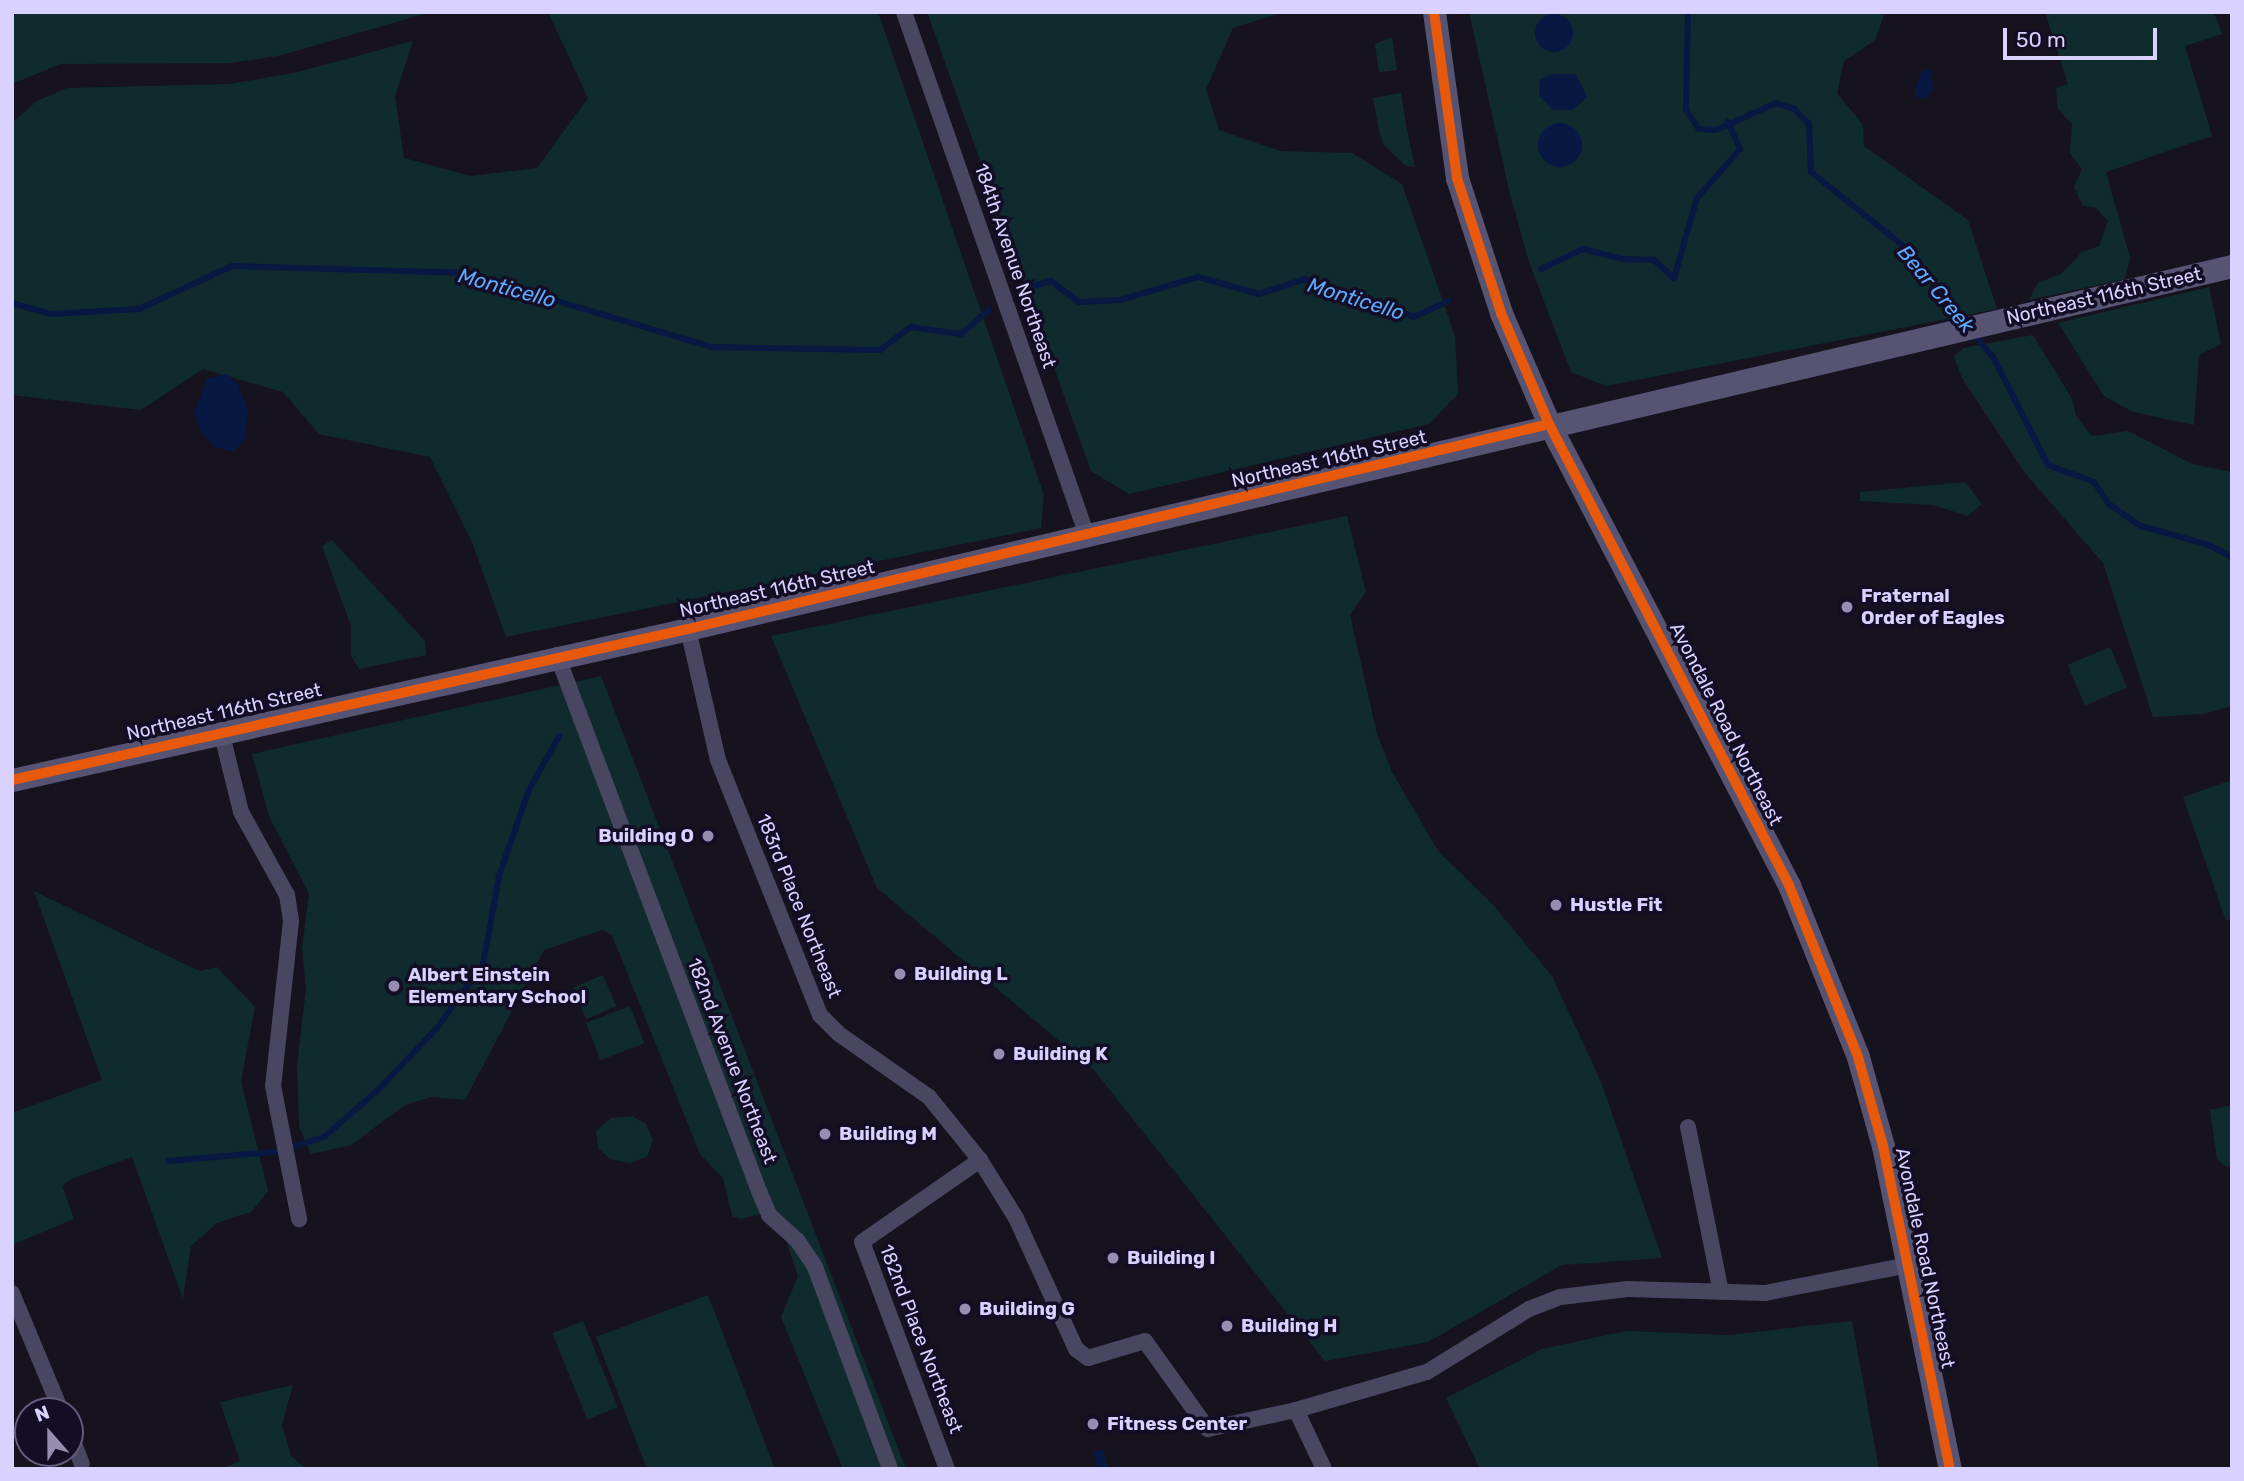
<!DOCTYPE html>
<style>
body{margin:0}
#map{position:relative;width:2244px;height:1481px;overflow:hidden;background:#16131f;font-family:Rubik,sans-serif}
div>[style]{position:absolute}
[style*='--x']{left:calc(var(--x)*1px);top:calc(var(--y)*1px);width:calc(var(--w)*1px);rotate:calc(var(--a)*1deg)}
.green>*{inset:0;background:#102b2e;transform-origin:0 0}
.water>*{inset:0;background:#071842}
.round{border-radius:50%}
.stream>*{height:6px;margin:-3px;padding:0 3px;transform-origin:3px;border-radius:3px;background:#071842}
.street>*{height:16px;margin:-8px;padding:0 8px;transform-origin:8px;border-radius:8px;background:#494661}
.secondary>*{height:23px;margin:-11.5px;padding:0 11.5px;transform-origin:11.5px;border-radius:11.5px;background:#575473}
.cycleway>*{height:10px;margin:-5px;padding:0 5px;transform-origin:5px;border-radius:5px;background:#e8590c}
.dots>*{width:19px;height:19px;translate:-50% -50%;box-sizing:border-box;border:4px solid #130d25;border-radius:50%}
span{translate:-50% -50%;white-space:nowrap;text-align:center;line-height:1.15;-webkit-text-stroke:7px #130d25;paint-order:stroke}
.street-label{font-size:19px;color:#d9d1ff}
.poi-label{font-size:19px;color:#d9d1ff;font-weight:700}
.left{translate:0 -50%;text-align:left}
.right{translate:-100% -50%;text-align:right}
.water-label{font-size:21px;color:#5faaff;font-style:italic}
.frame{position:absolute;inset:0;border:14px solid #d9d1ff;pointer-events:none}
.north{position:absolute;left:14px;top:1397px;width:70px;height:70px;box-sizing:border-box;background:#130d25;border:2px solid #625b7c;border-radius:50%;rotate:339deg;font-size:19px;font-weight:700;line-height:28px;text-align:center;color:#d9d1ff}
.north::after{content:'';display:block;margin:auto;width:24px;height:32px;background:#958eb1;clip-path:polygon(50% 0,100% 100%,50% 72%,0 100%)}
.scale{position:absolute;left:2003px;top:28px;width:154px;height:32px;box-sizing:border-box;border:4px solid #d9d1ff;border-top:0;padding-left:9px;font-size:21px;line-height:24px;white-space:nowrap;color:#d9d1ff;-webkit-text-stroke:5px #130d25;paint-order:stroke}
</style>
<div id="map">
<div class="green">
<div style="clip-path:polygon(12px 12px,431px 12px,278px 56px,230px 63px,60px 64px,12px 84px)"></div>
<div style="clip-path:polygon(548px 12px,878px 12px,1044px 495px,1041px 528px,506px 637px,472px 542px,430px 457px,319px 434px,283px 392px,203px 369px,141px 410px,12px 395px,12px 123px,37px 101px,67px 88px,229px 84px,294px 73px,413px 41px,395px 96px,404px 158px,471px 176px,537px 168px,588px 98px)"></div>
<div style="clip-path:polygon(927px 12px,1284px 12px,1233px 28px,1206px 89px,1219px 130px,1280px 151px,1352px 153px,1402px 184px,1455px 336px,1458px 394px,1429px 424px,1129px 494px,1091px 471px)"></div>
<div style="clip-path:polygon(1469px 12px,1885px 12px,1875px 40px,1844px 61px,1837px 93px,1863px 125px,1864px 146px,1968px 220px,1997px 309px,1606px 386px,1571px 372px,1529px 262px,1510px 194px)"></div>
<div style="clip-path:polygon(2045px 12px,2214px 12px,2222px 34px,2185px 46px,2212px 136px,2106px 172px,2130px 258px,2125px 279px,2029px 300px,2038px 283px,2061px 274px,2082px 252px,2099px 246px,2108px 221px,2095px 207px,2083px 206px,2074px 187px,2082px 169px,2070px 153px,2072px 124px,2058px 109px,2056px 88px,2068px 84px)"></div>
<div style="clip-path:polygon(1392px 37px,1397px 70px,1379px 72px,1375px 44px)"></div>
<div style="clip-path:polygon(1401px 93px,1406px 125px,1415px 167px,1406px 166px,1384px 145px,1379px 131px,1373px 98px)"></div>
<div style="clip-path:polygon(2209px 287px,2221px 344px,2199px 355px,2194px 425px,2133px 412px,2104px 396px,2058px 323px)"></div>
<div style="clip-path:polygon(2033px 335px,2072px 399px,2076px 416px,2092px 436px,2128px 431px,2192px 464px,2232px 472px,2232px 706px,2203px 714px,2153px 717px,2103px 563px,2025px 473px,1962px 378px,1954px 357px,1963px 348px)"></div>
<div style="clip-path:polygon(1965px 482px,1982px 504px,1968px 516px,1933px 505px,1860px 501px,1860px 492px)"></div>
<div style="clip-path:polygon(1347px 516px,1366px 592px,1350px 615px,1377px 734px,1392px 772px,1438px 851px,1493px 905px,1552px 976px,1601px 1082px,1662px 1258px,1562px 1265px,1428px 1342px,1325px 1361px,1094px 1070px,877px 888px,771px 636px)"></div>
<div style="clip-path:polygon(332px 540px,425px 641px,426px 655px,359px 669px,351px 656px,351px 626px,322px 546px)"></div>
<div style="left:2110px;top:647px;width:44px;height:46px;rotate:67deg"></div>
<div style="clip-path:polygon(601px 676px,906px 1469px,843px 1469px,781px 1317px,798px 1276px,776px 1210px,741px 1219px,732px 1216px,723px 1178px,700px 1154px,612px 935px,602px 930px,544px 950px,465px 1100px,431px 1097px,405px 1105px,351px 1145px,311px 1154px,299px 1126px,297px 1065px,306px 989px,302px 948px,309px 894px,269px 816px,252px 754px)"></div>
<div style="clip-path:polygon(2232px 780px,2232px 919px,2226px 921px,2183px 797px)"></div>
<div style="clip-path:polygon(34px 891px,199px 971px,217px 967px,255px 1007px,241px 1081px,268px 1191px,251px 1212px,217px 1223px,191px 1246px,183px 1299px,132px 1157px,71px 1179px,62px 1186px,74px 1219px,12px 1245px,12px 1113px,102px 1080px)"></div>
<div style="left:603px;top:975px;width:34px;height:33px;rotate:67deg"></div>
<div style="left:630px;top:1006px;width:40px;height:47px;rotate:69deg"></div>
<div style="clip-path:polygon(2232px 1105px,2232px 1166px,2226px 1167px,2217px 1158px,2210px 1110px)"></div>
<div style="clip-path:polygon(632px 1116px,646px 1124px,653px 1140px,647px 1157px,630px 1163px,610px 1159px,598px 1148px,596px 1131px,611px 1118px)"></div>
<div style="clip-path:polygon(708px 1295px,775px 1469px,647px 1469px,596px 1337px)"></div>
<div style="left:583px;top:1321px;width:93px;height:33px;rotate:68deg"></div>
<div style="clip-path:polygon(1852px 1321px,1879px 1469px,1480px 1469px,1446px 1398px,1542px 1349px,1626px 1331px,1728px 1335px)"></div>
<div style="clip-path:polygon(293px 1385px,282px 1425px,291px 1456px,307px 1469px,221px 1469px,240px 1461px,220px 1402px)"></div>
</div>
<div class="water">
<div class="round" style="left:1535px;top:14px;width:38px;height:38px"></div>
<div style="clip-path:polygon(1931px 69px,1933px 91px,1923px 100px,1915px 96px,1915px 88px,1922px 70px)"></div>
<div style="clip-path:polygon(1551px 74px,1576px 74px,1587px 97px,1573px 110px,1553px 110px,1539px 96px,1540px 80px)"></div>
<div class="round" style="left:1538px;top:123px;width:44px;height:44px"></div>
<div style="clip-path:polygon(226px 374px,238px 384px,248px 411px,245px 438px,234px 452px,215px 447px,201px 433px,194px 413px,207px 379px)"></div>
<div style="clip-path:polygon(1103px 1449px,1108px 1469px,1098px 1469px,1093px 1452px)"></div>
</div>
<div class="stream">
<div style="--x:1688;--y:12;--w:98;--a:91.2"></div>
<div style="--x:1686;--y:110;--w:23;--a:56"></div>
<div style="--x:1699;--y:129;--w:17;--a:3"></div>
<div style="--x:1716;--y:130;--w:66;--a:-24.2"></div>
<div style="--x:1776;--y:103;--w:19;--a:18"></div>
<div style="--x:1794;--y:109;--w:21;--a:45"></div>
<div style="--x:1809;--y:124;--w:48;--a:87.6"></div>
<div style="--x:1811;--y:172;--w:117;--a:38.7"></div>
<div style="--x:1902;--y:245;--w:100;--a:51.5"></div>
<div style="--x:1541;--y:269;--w:47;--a:-25.5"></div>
<div style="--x:1583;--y:249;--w:40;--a:14.4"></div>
<div style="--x:1622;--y:259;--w:32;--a:2"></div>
<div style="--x:1654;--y:260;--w:27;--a:42"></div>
<div style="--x:1674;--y:278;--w:83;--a:-74"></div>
<div style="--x:1697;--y:198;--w:65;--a:-48.7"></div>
<div style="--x:1740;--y:149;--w:30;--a:-114"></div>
<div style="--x:1023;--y:289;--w:29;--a:-16"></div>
<div style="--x:1051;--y:281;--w:35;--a:37"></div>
<div style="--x:1079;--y:302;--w:41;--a:-2.8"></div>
<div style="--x:1120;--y:300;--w:81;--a:-16.4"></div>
<div style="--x:1198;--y:277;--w:63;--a:15.6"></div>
<div style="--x:1259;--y:294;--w:48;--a:-18.1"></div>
<div style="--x:1305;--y:279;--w:115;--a:19.2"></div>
<div style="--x:1414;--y:317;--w:38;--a:-25"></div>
<div style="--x:12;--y:303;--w:41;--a:15.8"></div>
<div style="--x:51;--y:314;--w:88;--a:-3.3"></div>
<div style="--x:139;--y:309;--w:102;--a:-24.8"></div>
<div style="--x:232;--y:266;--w:231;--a:1.7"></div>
<div style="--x:463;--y:273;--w:259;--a:16.6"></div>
<div style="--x:711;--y:347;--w:169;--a:1"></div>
<div style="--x:880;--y:350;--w:39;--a:-37"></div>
<div style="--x:911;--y:327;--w:50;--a:8"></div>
<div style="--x:961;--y:334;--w:37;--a:-41"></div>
<div style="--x:1971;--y:331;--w:34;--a:50"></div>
<div style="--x:1993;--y:357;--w:121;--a:63"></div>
<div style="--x:2048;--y:465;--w:49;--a:20.3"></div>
<div style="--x:2094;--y:482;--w:27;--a:56"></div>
<div style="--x:2109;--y:504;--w:39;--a:35"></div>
<div style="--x:2141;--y:526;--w:71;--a:15.6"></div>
<div style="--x:2209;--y:545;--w:26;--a:28"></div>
<div style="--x:168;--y:1161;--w:107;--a:-4.8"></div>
<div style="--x:275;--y:1152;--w:51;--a:-17"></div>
<div style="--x:324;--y:1137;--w:70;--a:-41"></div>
<div style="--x:377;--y:1091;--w:86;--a:-46.4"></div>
<div style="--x:436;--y:1029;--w:79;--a:-53.7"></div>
<div style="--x:483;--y:965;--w:90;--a:-79.8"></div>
<div style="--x:499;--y:876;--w:91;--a:-70.8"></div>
<div style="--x:529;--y:790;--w:62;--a:-60.9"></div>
</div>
<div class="street">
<div style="--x:904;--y:12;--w:552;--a:70.74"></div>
<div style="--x:688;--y:629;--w:134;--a:77.1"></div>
<div style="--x:718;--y:760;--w:275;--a:68.2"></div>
<div style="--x:820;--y:1015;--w:27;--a:45"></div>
<div style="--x:839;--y:1034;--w:110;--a:35"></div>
<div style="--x:929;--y:1097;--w:81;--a:51"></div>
<div style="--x:980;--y:1160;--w:68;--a:58.2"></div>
<div style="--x:1016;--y:1218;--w:144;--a:65.4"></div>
<div style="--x:1076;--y:1349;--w:15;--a:37"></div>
<div style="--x:1088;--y:1358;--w:59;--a:-16.6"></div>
<div style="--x:1145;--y:1341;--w:108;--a:54.4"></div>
<div style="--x:1208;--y:1429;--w:90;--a:-12.2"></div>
<div style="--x:1296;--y:1410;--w:136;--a:-16.2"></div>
<div style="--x:1427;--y:1372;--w:120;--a:-31.7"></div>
<div style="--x:1529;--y:1309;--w:34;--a:-21"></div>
<div style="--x:1561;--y:1297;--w:67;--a:-6.8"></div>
<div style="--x:1628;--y:1289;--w:137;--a:1.7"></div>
<div style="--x:1765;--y:1293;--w:147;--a:-11"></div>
<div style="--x:557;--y:655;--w:573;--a:69.35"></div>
<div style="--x:759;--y:1191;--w:26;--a:67"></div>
<div style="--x:769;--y:1215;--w:38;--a:42"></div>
<div style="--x:797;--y:1240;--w:32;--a:56"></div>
<div style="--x:815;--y:1267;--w:215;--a:69.6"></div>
<div style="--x:221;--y:731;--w:83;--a:76.1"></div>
<div style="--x:241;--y:812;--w:95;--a:61"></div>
<div style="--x:287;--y:895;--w:26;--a:81"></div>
<div style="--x:291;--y:921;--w:166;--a:96.2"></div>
<div style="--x:273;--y:1086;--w:136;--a:78.9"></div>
<div style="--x:1688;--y:1127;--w:168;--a:78.7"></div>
<div style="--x:12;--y:1293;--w:128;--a:67.4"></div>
<div style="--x:1296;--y:1410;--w:65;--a:64.6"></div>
<div style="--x:70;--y:1433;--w:33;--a:69"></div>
<div style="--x:947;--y:1469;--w:242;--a:-110.5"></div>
<div style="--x:862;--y:1242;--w:144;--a:-34.8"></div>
</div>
<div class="secondary">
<div style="--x:1434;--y:12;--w:168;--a:82.1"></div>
<div style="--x:1457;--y:178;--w:142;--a:71.9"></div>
<div style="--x:1501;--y:313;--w:121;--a:66.6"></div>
<div style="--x:1549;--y:424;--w:520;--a:62.5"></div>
<div style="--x:1789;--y:885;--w:185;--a:68.1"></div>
<div style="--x:1858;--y:1057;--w:92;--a:74.3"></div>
<div style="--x:1883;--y:1146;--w:330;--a:78.3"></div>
<div style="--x:12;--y:780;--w:693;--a:-12.59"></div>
<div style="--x:688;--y:629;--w:1586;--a:-13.23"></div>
</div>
<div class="cycleway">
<div style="--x:1434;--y:12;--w:168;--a:82.1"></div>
<div style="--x:1457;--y:178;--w:142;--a:71.9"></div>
<div style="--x:1501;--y:313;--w:121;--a:66.6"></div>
<div style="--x:1549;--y:424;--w:520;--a:62.5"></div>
<div style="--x:1789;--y:885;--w:185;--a:68.1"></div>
<div style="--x:1858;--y:1057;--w:92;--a:74.3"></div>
<div style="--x:1883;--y:1146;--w:330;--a:78.3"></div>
<div style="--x:12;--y:780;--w:693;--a:-12.59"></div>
<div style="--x:688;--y:629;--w:885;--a:-13.39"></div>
</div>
<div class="dots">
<div style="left:1847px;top:607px;background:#958eb1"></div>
<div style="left:708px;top:836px;background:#958eb1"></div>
<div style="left:1556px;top:905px;background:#958eb1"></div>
<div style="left:900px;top:974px;background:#958eb1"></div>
<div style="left:394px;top:986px;background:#958eb1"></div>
<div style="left:999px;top:1054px;background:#958eb1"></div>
<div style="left:825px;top:1134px;background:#958eb1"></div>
<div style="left:1113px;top:1258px;background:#958eb1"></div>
<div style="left:965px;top:1309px;background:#958eb1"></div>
<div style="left:1227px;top:1326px;background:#958eb1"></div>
<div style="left:1093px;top:1424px;background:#958eb1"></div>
</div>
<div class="street-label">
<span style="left:1015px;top:266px;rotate:71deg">184th Avenue Northeast</span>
<span style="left:2104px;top:296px;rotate:-13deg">Northeast 116th Street</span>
<span style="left:1329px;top:459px;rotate:-13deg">Northeast 116th Street</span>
<span style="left:777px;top:589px;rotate:-13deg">Northeast 116th Street</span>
<span style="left:224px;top:712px;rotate:-13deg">Northeast 116th Street</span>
<span style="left:1726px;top:724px;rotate:63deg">Avondale Road Northeast</span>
<span style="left:799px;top:906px;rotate:68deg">183rd Place Northeast</span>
<span style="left:732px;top:1061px;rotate:69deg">182nd Avenue Northeast</span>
<span style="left:1925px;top:1258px;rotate:78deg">Avondale Road Northeast</span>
<span style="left:921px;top:1339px;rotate:69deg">182nd Place Northeast</span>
</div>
<div class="poi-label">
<span class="left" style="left:1861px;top:607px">Fraternal<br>Order of Eagles</span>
<span class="right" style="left:694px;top:836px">Building O</span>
<span class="left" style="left:1570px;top:905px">Hustle Fit</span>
<span class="left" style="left:914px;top:974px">Building L</span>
<span class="left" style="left:408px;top:986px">Albert Einstein<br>Elementary School</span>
<span class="left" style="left:1013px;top:1054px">Building K</span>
<span class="left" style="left:839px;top:1134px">Building M</span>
<span class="left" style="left:1127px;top:1258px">Building I</span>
<span class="left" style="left:979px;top:1309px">Building G</span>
<span class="left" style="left:1241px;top:1326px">Building H</span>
<span class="left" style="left:1107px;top:1424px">Fitness Center</span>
</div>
<div class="water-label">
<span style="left:507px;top:288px;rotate:15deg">Monticello</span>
<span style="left:1936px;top:289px;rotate:50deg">Bear Creek</span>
<span style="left:1356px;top:299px;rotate:17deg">Monticello</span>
</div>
<div class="frame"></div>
<div class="north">N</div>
<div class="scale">50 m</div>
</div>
